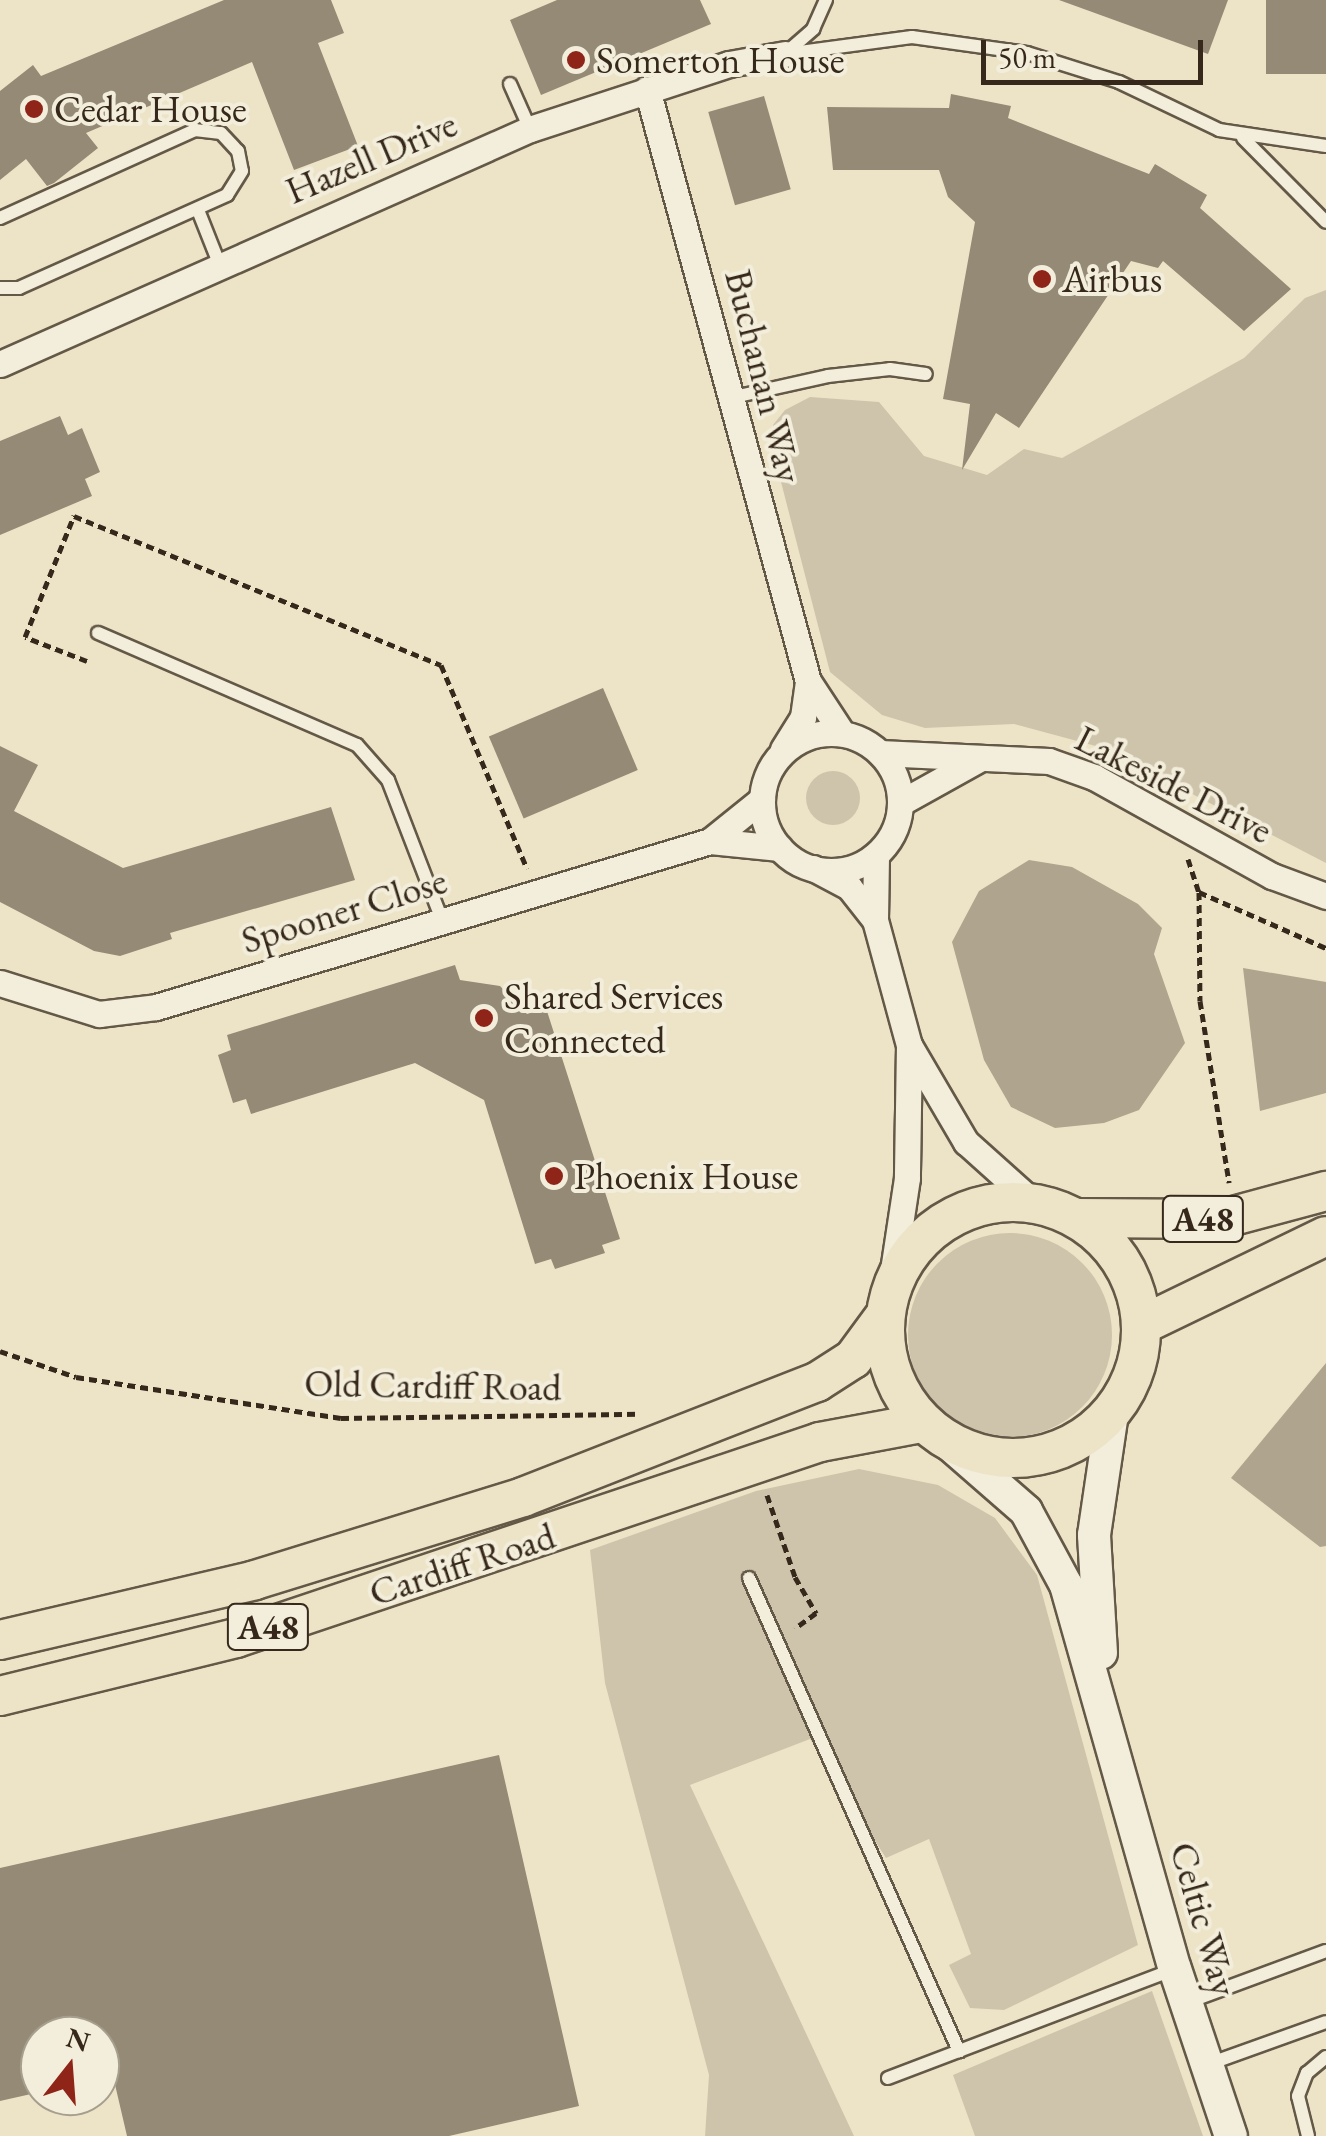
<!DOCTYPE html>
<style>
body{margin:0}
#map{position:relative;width:1326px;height:2136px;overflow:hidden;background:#ede4c8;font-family:"EB Garamond",serif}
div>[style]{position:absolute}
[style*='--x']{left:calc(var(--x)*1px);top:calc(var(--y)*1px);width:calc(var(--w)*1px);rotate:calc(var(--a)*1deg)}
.green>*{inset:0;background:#cec4ab}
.round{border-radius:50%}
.water>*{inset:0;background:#afa48d}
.building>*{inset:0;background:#958a75;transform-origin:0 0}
.path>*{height:5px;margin-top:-2.5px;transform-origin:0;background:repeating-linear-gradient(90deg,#36291b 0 8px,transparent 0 13px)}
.roads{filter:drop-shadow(2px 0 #645846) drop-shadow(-2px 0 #645846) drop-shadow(0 2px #645846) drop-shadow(0 -2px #645846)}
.lane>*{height:12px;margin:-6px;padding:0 6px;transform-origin:6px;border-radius:6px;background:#f3eddb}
.street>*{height:25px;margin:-12.5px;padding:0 12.5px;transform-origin:12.5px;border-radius:12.5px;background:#f3eddb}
.street>.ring{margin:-12.5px;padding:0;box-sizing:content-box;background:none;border:25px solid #f3eddb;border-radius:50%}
.secondary>*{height:32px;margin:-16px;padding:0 16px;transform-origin:16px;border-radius:16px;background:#f3eddb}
.primary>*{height:38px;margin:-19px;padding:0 19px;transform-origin:19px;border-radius:19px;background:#ede4c8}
.primary>.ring{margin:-19px;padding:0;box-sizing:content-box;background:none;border:38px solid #ede4c8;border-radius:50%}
.dots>*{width:28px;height:28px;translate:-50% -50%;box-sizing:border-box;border:5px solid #f3eddb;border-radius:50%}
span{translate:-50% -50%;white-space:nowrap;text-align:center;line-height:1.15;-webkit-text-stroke:8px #f3eddb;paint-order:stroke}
.shield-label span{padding:2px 8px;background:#f3eddb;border:2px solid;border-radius:8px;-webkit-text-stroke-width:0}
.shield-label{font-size:35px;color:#36291b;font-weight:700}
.poi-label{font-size:38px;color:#36291b}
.left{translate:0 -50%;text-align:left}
.street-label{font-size:38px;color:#36291b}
.north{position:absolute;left:20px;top:2016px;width:100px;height:100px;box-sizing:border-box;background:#f3eddb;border:2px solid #a79f8e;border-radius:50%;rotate:17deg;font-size:28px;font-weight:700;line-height:40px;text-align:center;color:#36291b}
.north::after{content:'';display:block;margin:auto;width:35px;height:45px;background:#8f2418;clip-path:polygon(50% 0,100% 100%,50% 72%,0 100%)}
.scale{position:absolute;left:981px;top:40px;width:222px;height:45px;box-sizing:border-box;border:5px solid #36291b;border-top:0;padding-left:12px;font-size:30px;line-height:35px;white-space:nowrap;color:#36291b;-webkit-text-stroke:8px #f3eddb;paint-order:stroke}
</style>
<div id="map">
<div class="green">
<div style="clip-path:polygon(1326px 290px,1326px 863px,1103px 748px,1014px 724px,925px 728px,882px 715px,830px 672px,772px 447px,773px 425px,785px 410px,810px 397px,879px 402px,924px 456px,987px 475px,1024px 449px,1062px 458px,1244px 358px,1305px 298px)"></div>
<div class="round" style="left:806px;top:771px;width:54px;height:54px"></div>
<div class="round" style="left:908px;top:1233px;width:204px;height:204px"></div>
<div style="clip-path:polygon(859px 1469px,938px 1485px,995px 1518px,1037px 1575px,1138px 1945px,1004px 2010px,970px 2008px,949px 1965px,971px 1954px,929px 1839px,886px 1858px,810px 1739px,690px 1785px,854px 2136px,705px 2136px,709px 2075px,605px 1683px,590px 1550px,756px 1491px)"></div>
<div style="clip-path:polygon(1152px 1991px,1203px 2136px,975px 2136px,953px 2075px)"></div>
</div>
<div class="water">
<div style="clip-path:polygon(1029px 860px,1072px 867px,1138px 904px,1162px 928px,1154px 954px,1185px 1043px,1139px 1110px,1104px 1123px,1055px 1128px,1011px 1107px,984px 1060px,952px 942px,979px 891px)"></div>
<div style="clip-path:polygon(1243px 968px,1326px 982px,1326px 1093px,1260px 1111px)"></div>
<div style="clip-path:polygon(1326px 1363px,1326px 1546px,1320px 1547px,1231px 1478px)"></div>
</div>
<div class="building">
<div style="clip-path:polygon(224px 0,331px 0,344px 33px,318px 43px,358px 146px,294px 170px,252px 62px,86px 133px,98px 148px,54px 183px,47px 186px,26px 159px,0 180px,0 91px,33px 65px,41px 76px)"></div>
<div style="clip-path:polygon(557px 0,700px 0,711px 24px,541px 95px,510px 20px)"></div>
<div style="clip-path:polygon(1059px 0,1228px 0,1208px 54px)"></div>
<div style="left:1266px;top:0;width:60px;height:74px"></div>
<div style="clip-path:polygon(951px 94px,1011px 106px,1008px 118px,1149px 174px,1155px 164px,1207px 195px,1200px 208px,1291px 289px,1244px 331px,1163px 261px,1158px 268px,1131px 261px,1019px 428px,996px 413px,962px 470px,970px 404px,943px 399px,975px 222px,948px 197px,939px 170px,833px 170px,827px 107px,949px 108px)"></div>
<div style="left:764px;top:96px;width:97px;height:58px;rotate:74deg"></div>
<div style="clip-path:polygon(60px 416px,68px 435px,82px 428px,100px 472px,85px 479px,92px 496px,0 535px,0 441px)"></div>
<div style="left:603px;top:688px;width:89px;height:124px;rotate:67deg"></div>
<div style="clip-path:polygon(0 746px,38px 765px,14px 811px,123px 868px,331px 807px,355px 880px,170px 933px,172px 939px,120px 956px,94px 951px,0 902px)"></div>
<div style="clip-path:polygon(455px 965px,460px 980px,500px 986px,527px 1014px,546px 1008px,620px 1239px,602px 1245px,605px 1253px,555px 1269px,551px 1259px,535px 1264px,484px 1100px,415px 1063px,251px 1114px,246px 1099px,233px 1103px,218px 1055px,231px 1050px,227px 1035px)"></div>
<div style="clip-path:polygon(499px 1755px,579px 2106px,449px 2136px,127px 2136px,113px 2076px,100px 2078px,100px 2036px,40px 2036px,40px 2092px,0 2101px,0 1868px)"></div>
</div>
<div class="path">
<div style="--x:87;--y:661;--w:66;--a:-158.8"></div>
<div style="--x:25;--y:637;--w:131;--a:-68"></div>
<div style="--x:74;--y:516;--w:396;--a:22.1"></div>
<div style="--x:441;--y:665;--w:221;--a:67.1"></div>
<div style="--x:1188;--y:859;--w:35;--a:72"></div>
<div style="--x:1199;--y:892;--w:109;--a:89.5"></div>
<div style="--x:1200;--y:1001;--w:184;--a:80.9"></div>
<div style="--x:1199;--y:892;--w:139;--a:23.8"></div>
<div style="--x:0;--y:1351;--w:80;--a:18.9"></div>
<div style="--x:76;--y:1377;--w:268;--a:8.8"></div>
<div style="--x:341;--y:1418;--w:298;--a:-0.8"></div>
<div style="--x:767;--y:1495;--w:87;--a:71.1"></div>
<div style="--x:795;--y:1577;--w:42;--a:59.7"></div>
<div style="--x:816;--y:1613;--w:26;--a:144"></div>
</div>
<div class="roads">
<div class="lane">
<div style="--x:787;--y:52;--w:35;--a:-41"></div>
<div style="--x:813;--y:29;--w:32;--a:-66"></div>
<div style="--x:785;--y:54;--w:128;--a:-7.6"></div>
<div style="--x:912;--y:37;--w:116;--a:7.9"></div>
<div style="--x:1027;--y:53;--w:96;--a:17.5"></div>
<div style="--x:1119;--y:82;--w:111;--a:25.6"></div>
<div style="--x:1219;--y:130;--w:108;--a:8.5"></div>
<div style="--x:510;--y:84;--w:49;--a:66"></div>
<div style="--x:1243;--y:138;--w:118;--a:45.3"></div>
<div style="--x:198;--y:210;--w:62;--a:68.4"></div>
<div style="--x:0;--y:218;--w:214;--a:-24.3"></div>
<div style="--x:195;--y:130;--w:26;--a:7"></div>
<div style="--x:221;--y:133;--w:25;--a:47"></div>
<div style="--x:238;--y:151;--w:20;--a:79"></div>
<div style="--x:242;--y:171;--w:28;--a:122"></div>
<div style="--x:227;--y:195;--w:228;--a:155.9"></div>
<div style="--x:19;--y:288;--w:19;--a:180"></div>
<div style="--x:734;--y:397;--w:96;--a:-12.6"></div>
<div style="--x:828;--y:376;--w:62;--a:-6.4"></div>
<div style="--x:890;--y:369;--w:36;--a:8"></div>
<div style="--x:98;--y:633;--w:282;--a:23.4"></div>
<div style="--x:357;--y:745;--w:47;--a:48.5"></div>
<div style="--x:388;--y:780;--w:150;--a:68.9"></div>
<div style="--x:749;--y:1578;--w:518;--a:66.06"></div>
<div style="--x:1188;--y:2002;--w:147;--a:-20.3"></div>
<div style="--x:1206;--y:2065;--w:127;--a:-19.7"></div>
<div style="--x:888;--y:2078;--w:307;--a:-20.8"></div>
<div style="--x:1308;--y:2136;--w:41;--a:-104"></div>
<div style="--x:1298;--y:2096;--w:25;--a:-69"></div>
<div style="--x:1307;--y:2073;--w:25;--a:-40"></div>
</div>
<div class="street">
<div style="--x:647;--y:89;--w:614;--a:74.79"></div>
<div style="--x:808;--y:681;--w:62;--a:56.8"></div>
<div style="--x:0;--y:364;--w:580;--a:-23.91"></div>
<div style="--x:530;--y:129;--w:209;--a:-18.1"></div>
<div style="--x:729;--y:64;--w:57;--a:-10.1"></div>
<div class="ring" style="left:762px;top:733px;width:113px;height:113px"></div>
<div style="--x:783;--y:749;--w:38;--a:-58"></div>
<div style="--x:803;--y:717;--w:36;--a:-82"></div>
<div style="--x:880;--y:753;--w:169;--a:2.7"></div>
<div style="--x:1049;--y:761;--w:48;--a:19.6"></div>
<div style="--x:1094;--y:777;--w:204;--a:29.1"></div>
<div style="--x:1272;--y:876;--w:58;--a:20.3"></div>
<div style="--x:900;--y:803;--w:90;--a:-29.1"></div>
<div style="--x:710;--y:841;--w:67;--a:-38.9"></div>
<div style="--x:813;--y:868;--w:41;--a:27.8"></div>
<div style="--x:849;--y:887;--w:42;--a:51.8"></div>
<div style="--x:875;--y:920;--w:130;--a:74.8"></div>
<div style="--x:909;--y:1045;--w:133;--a:90.9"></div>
<div style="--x:907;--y:1178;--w:113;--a:98.6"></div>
<div style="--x:875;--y:920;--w:65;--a:-89.1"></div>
<div style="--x:0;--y:983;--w:104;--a:17.4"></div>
<div style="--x:99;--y:1014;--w:57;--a:-7"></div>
<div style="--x:156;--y:1007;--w:578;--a:-16.68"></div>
<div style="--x:710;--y:841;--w:70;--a:5.7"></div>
<div style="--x:909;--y:1045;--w:113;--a:59.6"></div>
<div style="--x:966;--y:1142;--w:93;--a:41.9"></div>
</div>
<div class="secondary">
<div style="--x:947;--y:1442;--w:105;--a:41.1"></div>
<div style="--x:1026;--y:1511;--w:84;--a:61.6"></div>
<div style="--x:1066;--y:1585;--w:399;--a:74.2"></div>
<div style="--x:1175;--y:1969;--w:176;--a:71.5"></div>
<div style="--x:1101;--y:1653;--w:118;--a:-93.4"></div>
<div style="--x:1094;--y:1535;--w:123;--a:-81.6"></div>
</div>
<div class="primary">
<div class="ring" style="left:885px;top:1202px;width:218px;height:218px"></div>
<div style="--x:1076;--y:1218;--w:146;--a:0.4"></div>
<div style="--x:1222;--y:1219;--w:108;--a:-15.1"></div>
<div style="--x:1142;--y:1325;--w:204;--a:-25.8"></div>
<div style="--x:0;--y:1640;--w:262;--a:-13.2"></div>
<div style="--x:255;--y:1580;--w:281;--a:-17.2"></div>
<div style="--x:523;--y:1497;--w:316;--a:-21.4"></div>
<div style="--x:817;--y:1382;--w:43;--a:-32.6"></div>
<div style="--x:853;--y:1359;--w:52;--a:-53.6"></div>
<div style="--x:0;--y:1696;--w:243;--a:-13.8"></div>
<div style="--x:236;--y:1638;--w:616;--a:-18.55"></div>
<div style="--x:820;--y:1442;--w:104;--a:-10.6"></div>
</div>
</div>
<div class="dots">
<div style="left:576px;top:60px;background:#8f2418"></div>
<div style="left:34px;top:109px;background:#8f2418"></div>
<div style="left:1042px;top:279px;background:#8f2418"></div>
<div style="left:484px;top:1018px;background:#8f2418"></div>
<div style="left:554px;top:1176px;background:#8f2418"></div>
</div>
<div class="shield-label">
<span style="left:1203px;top:1219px">A48</span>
<span style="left:268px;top:1627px">A48</span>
</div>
<div class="poi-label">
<span class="left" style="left:596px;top:60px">Somerton House</span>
<span class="left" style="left:54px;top:109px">Cedar House</span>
<span class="left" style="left:1062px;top:279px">Airbus</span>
<span class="left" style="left:504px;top:1018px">Shared Services<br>Connected</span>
<span class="left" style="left:574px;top:1176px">Phoenix House</span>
</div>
<div class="street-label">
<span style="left:371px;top:157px;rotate:-23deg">Hazell Drive</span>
<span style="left:764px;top:376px;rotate:76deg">Buchanan Way</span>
<span style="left:1174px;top:784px;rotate:27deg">Lakeside Drive</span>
<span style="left:344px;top:910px;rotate:-17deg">Spooner Close</span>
<span style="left:433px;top:1385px;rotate:1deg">Old Cardiff Road</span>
<span style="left:462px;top:1564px;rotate:-18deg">Cardiff Road</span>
<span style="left:1204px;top:1919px;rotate:74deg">Celtic Way</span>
</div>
<div class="north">N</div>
<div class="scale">50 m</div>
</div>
